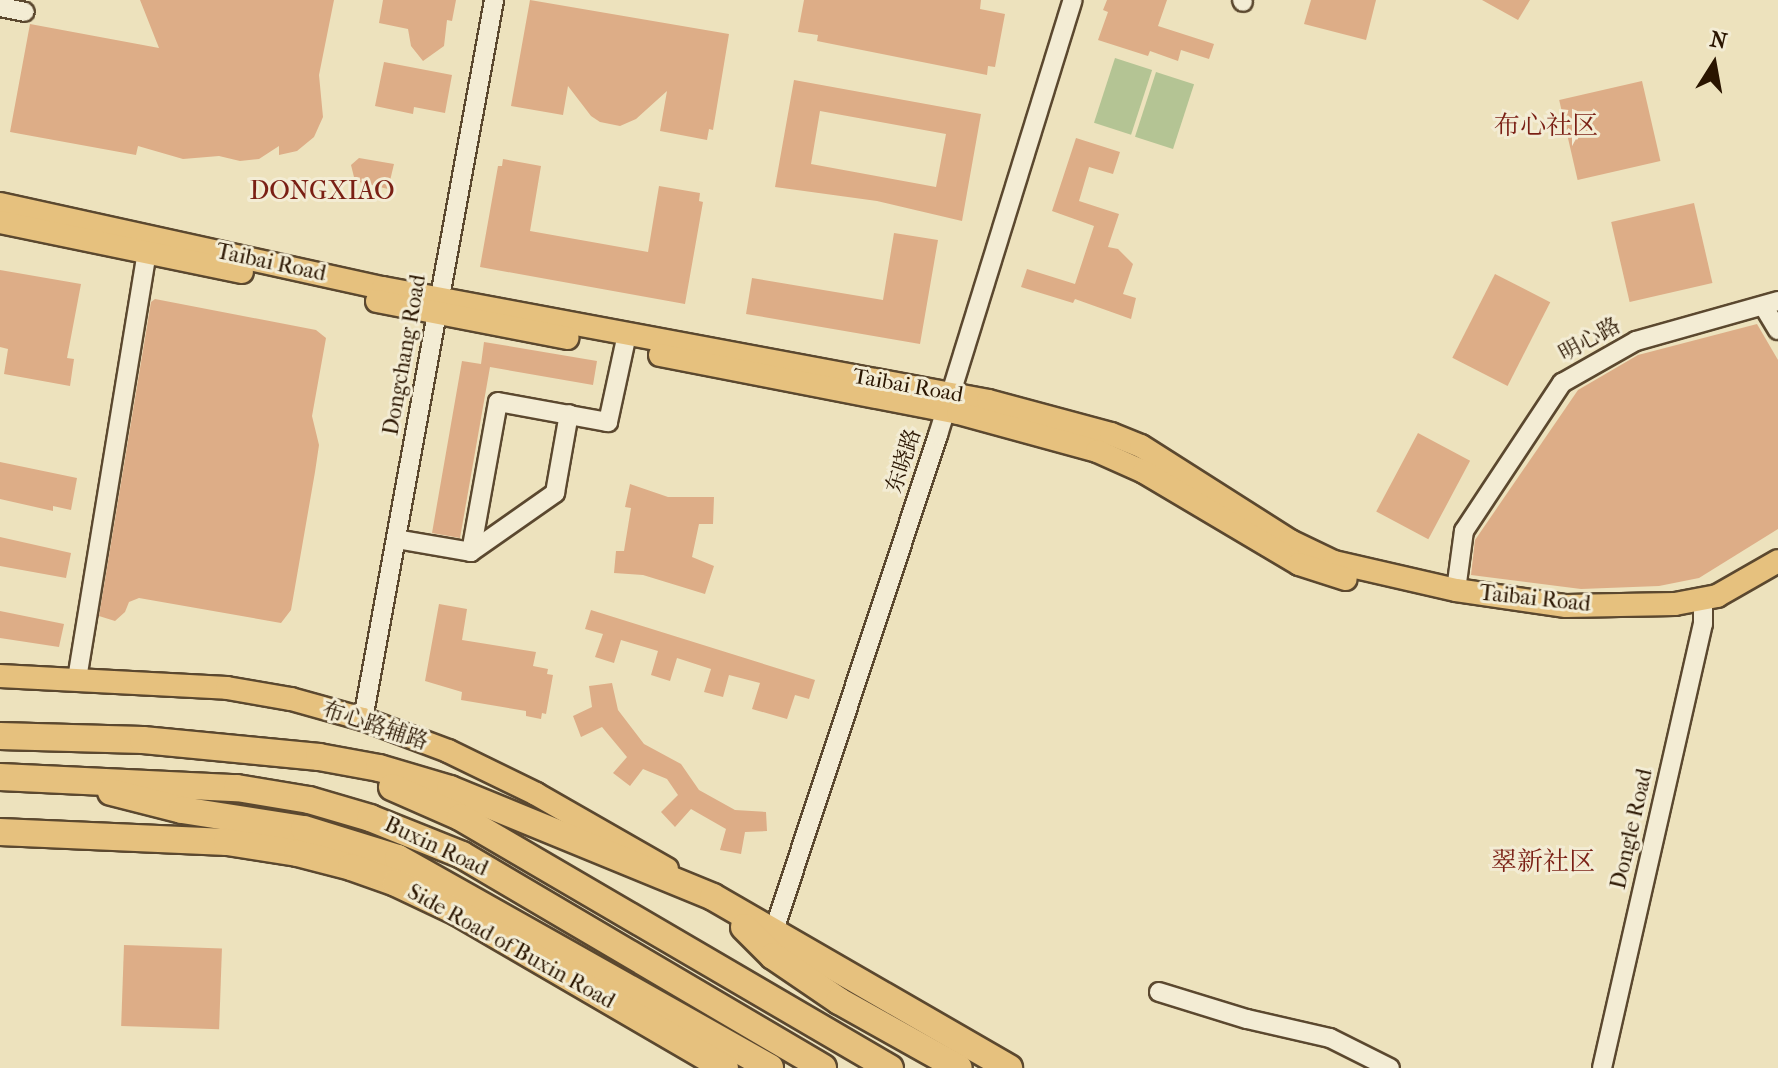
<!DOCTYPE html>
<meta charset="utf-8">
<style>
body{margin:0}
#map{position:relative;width:1778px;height:1068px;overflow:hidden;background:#ede2bd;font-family:"IM FELL French Canon","Noto Serif SC",serif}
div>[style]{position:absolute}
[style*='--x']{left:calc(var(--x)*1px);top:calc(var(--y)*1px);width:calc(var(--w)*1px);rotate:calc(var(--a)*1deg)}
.green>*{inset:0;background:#b4c494;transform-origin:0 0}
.building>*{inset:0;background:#ddad87;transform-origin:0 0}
.roads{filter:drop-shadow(2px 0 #5b482f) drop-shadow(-2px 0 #5b482f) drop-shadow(0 2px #5b482f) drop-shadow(0 -2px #5b482f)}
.minor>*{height:18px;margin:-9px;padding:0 9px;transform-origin:9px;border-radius:9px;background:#f3ecd4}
.major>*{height:22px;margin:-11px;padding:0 11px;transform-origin:11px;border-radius:11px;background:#e6c17e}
.highway>*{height:26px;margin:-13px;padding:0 13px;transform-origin:13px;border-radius:13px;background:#e6c17e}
span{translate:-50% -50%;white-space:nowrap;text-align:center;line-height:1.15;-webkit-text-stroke:6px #f3ecd4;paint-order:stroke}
.street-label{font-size:22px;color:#2a1500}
.quarter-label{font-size:26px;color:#7a1f14}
.north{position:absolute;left:1674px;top:24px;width:80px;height:80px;-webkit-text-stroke:6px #f3ecd4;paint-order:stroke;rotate:11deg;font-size:22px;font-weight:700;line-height:32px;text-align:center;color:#2a1500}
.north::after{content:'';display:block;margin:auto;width:28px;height:36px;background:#2a1500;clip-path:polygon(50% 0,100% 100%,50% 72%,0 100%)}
</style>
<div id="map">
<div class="green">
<div style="left:1115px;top:58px;width:39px;height:68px;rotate:18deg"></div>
<div style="left:1156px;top:72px;width:40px;height:68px;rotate:18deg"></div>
</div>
<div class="building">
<div style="clip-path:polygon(140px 0,334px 0,319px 75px,323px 117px,314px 137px,297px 151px,279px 155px,279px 146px,259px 159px,240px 161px,219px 156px,183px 159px,138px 146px,136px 155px,10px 132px,30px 24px,159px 48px)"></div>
<div style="clip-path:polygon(383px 0,456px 0,452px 21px,447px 20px,444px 46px,423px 61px,411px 46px,408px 29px,379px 23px)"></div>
<div style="clip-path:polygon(530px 0,729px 34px,713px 130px,709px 129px,707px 140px,660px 131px,667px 91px,636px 119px,620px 126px,600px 122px,591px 116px,568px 86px,563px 115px,511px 106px)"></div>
<div style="clip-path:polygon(804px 0,981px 0,980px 9px,1005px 14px,995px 67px,988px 66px,987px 75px,817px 41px,818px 35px,798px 32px)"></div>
<div style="clip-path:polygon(1107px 0,1167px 0,1158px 26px,1214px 44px,1209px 59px,1181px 50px,1178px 61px,1150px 51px,1148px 56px,1098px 40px,1108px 12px,1103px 10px)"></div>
<div style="clip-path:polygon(1311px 0,1376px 0,1366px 40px,1304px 24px)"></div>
<div style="clip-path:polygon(1482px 0,1530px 0,1518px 20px)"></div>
<div style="clip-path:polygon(384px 62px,452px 75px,445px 113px,414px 107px,413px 114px,375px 106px)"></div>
<div style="clip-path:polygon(evenodd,794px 80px,981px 114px,962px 221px,877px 201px,775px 187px,794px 80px,820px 111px,946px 134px,936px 187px,811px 164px,820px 111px)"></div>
<div style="left:1642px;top:81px;width:82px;height:85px;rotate:77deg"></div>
<div style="clip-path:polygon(1076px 138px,1120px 152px,1113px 174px,1089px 167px,1079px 201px,1119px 214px,1108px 247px,1118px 249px,1133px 264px,1123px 294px,1136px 298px,1131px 319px,1075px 299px,1073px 303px,1021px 287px,1027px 269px,1075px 284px,1094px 226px,1052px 211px)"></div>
<div style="clip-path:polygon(359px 158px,394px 164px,388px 189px,355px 181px,351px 165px)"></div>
<div style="clip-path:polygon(503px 159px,541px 166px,530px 231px,648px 252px,659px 186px,700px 193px,699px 201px,703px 202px,685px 304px,480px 267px,498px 166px,502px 166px)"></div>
<div style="left:1694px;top:203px;width:82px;height:85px;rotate:77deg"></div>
<div style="clip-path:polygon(894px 233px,938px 240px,920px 344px,746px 314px,752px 278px,883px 300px)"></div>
<div style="clip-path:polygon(0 270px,81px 284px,67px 358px,74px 359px,70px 386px,4px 374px,8px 349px,0 347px)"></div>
<div style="left:1495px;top:274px;width:62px;height:94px;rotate:27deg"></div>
<div style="clip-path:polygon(155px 299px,316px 330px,326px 338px,312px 416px,319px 445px,315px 472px,291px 610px,281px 623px,139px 598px,129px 602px,125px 612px,115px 621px,99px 616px,151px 302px)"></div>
<div style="clip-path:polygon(1757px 324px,1778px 360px,1778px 529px,1699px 578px,1659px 586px,1581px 589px,1471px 575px,1475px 540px,1578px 390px,1638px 355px)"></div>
<div style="clip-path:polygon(484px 342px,597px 361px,593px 385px,490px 367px,460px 538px,432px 533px,462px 361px,481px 364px)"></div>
<div style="left:1418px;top:433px;width:59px;height:89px;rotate:28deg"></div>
<div style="clip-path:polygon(0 462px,77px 478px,71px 510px,53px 506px,53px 511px,0 499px)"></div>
<div style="clip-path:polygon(630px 484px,668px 497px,714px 497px,713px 524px,699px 524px,692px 557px,714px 566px,705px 594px,643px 575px,614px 573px,616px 551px,624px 551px,631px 508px,625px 507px)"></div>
<div style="clip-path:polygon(0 537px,71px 553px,66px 578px,0 566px)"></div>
<div style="clip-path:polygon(439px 604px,467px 609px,462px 640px,536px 652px,533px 666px,548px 669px,547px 674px,553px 675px,546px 714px,542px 713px,541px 719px,526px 716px,526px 711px,461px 700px,462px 692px,425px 681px)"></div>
<div style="clip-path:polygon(591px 610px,815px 680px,809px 699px,795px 695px,787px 719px,752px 709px,760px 683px,729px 675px,723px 697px,704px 692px,711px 669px,677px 658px,670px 681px,651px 675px,658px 651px,621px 640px,614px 663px,595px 657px,603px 634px,585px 629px)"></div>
<div style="clip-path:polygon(0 611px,64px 624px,59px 647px,0 638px)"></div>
<div style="clip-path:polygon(612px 683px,618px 710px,644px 744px,681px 764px,699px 790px,735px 810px,766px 812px,767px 831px,745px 832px,741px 854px,720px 850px,726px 829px,691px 809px,675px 827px,661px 812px,678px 795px,667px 779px,643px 769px,630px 786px,613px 773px,627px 757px,602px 727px,581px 737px,573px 716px,592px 707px,589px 686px)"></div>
<div style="left:124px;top:945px;width:98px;height:81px;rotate:2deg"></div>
</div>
<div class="roads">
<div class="minor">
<div style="--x:1242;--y:0;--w:2;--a:63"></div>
<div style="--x:0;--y:7;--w:25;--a:11"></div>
<div style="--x:1764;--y:307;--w:27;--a:59"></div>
<div style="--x:396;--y:539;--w:76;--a:9.8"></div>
<div style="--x:471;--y:552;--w:103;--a:-35.1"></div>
<div style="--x:555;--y:493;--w:80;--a:-80"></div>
<div style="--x:471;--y:552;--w:152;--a:-79.8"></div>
<div style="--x:498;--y:402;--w:112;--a:10.3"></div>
<div style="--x:608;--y:422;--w:90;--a:-77.8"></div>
<div style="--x:1456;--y:590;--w:60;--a:-82.3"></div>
<div style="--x:1464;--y:531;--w:178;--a:-56.5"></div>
<div style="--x:1562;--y:383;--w:85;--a:-29.6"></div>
<div style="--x:1636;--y:341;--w:148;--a:-15.7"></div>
<div style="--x:77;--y:679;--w:433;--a:-80.7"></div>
<div style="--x:363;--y:719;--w:731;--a:-79.67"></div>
<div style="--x:773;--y:933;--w:525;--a:-71.67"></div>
<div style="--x:938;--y:435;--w:455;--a:-72.8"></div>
<div style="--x:1159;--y:992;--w:92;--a:17.1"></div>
<div style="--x:1247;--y:1019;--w:85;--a:12.9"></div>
<div style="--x:1330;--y:1038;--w:67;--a:26.6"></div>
<div style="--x:1602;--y:1068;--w:455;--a:-77.2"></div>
<div style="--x:1703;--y:624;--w:24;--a:-90"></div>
</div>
<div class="major">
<div style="--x:0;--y:204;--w:392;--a:12.4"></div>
<div style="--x:383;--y:288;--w:615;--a:10.58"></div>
<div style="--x:988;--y:401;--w:127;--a:15"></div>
<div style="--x:1111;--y:434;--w:32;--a:22"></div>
<div style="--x:1141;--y:446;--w:177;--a:32.5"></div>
<div style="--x:1290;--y:541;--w:49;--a:25.5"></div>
<div style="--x:1334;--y:562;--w:125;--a:12.9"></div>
<div style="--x:1456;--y:590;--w:111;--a:8.3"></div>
<div style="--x:1566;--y:606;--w:109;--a:-1.1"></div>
<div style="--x:1675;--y:604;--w:43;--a:-10.8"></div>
<div style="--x:1717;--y:596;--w:70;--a:-29.8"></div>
<div style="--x:0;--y:222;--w:247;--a:11.7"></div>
<div style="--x:377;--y:301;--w:194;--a:11"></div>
<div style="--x:660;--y:355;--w:304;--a:11"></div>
<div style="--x:958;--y:413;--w:144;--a:15.3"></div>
<div style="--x:1097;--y:451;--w:51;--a:24.1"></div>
<div style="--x:1144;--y:472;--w:180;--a:30.7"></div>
<div style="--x:1299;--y:564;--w:49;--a:17.7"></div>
<div style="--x:0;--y:676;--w:227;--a:3"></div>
<div style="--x:227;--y:688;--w:65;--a:9.8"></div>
<div style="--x:291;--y:699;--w:75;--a:15.5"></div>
<div style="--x:363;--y:719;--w:91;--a:20.6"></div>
<div style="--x:448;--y:751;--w:98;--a:26"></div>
<div style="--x:536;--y:794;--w:151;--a:29.8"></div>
</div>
<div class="highway">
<div style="--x:0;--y:736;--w:143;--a:1.6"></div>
<div style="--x:143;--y:740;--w:177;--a:5.5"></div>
<div style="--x:319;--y:757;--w:61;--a:10.4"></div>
<div style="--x:379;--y:768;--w:74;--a:16.5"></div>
<div style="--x:450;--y:789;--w:284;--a:22.3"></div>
<div style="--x:713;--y:897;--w:342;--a:30"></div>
<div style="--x:0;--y:777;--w:237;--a:2.7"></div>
<div style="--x:237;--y:788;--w:73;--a:9.5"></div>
<div style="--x:309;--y:800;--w:64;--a:16.4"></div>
<div style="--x:370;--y:818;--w:99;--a:21.9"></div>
<div style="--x:462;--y:855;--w:419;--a:30.5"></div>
<div style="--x:392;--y:787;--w:74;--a:23.8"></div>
<div style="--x:460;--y:817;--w:498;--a:30.3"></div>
<div style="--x:111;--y:792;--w:73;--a:14.2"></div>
<div style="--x:182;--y:810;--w:123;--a:8.9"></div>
<div style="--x:304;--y:829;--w:98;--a:17.1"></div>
<div style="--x:398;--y:858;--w:427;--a:29.4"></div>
<div style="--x:0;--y:832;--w:227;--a:2.5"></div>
<div style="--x:227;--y:842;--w:71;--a:8.9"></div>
<div style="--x:297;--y:853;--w:56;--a:14.5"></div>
<div style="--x:351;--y:867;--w:48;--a:19.6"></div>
<div style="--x:396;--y:883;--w:68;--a:25.4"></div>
<div style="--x:457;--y:912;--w:310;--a:30.2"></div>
<div style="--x:744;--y:927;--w:41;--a:45"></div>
<div style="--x:773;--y:956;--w:80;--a:34.3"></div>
<div style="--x:839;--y:1001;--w:137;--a:29.2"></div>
</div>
</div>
<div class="street-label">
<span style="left:271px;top:263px;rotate:12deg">Taibai Road</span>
<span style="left:1590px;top:340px;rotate:-29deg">明心路</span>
<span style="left:405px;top:355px;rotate:-80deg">Dongchang Road</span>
<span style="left:908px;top:386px;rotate:10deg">Taibai Road</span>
<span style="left:904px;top:461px;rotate:-72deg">东晓路</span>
<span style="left:1535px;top:599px;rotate:6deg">Taibai Road</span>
<span style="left:375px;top:726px;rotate:18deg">布心路辅路</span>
<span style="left:1632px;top:829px;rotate:-77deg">Dongle Road</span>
<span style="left:436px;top:847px;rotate:25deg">Buxin Road</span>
<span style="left:511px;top:947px;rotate:29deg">Side Road of Buxin Road</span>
</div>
<div class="quarter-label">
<span style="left:1546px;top:126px">布心社区</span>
<span style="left:322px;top:191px">DONGXIAO</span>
<span style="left:1543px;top:862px">翠新社区</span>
</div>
<div class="north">N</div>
</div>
